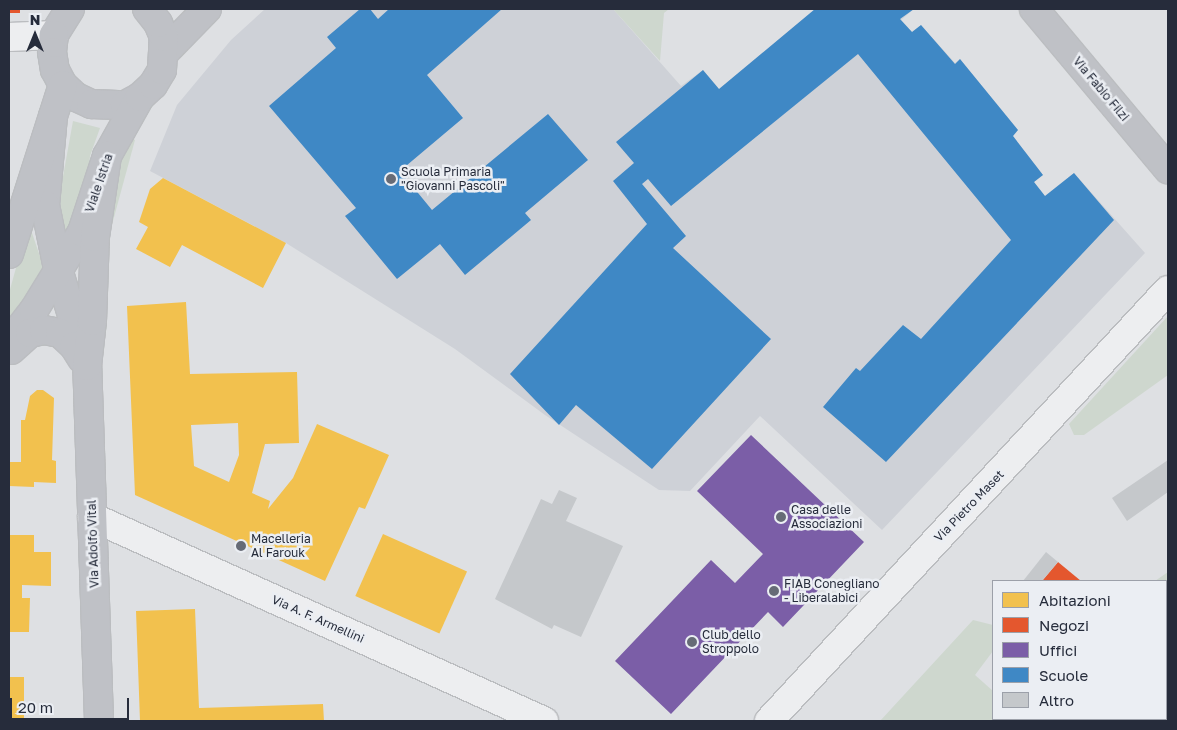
<!DOCTYPE html>
<style>
body{margin:0}
#map{position:relative;width:1177px;height:730px;overflow:hidden;background:#dee0e3;font-family:"Golos Text",sans-serif}
div>[style]{position:absolute}
[style*='--x']{left:calc(var(--x)*1px);top:calc(var(--y)*1px);width:calc(var(--w)*1px);rotate:calc(var(--a)*1deg)}
.built>*{inset:0;background:#ced1d7}
.green>*{inset:0;background:#ced7ce}
.homes>*{inset:0;background:#f2c14e;transform-origin:0 0}
.shops>*{inset:0;background:#e4572e;transform-origin:0 0}
.offices>*{inset:0;background:#7b5ea7}
.schools>*{inset:0;background:#3f88c5}
.building>*{inset:0;background:#c5c8cb}
.roads{filter:drop-shadow(1px 0 #bbbdc0) drop-shadow(-1px 0 #bbbdc0) drop-shadow(0 1px #bbbdc0) drop-shadow(0 -1px #bbbdc0)}
.street>*{height:28px;margin:-14px;padding:0 14px;transform-origin:14px;border-radius:14px;background:#edeef0}
.secondary>*{height:28px;margin:-14px;padding:0 14px;transform-origin:14px;border-radius:14px;background:#bfc1c6}
.dots>*{width:14px;height:14px;translate:-50% -50%;box-sizing:border-box;border:2px solid #ebeef3;border-radius:50%}
span{translate:-50% -50%;white-space:nowrap;text-align:center;line-height:1.15;-webkit-text-stroke:5px #ebeef3;paint-order:stroke}
.street-label{font-size:12px;color:#262c3b}
.poi-label{font-size:12px;color:#262c3b}
.left{translate:0 -50%;text-align:left}
.frame{position:absolute;inset:0;border:10px solid #262c3b;pointer-events:none}
.legend{position:absolute;left:992px;top:580px;width:175px;height:140px;box-sizing:border-box;background:#ebeef3;border:1px solid #9ca0a9;margin:0;padding:6px 9px;list-style:none;font-size:15px;color:#262c3b}
.legend li{display:flex;align-items:center;gap:10px;height:25px}
.legend b{width:25px;border:1px solid #9ca0a9}
.north{position:absolute;left:10px;top:10px;width:50px;height:50px;-webkit-text-stroke:4px #ebeef3;paint-order:stroke;rotate:0deg;font-size:14px;font-weight:700;line-height:20px;text-align:center;color:#262c3b}
.north::after{content:'';display:block;margin:auto;width:18px;height:22px;background:#262c3b;clip-path:polygon(50% 0,100% 100%,50% 72%,0 100%)}
.scale{position:absolute;left:10px;top:698px;width:119px;height:22px;box-sizing:border-box;border:2px solid #262c3b;border-top:0;padding-left:6px;font-size:15px;line-height:18px;white-space:nowrap;color:#262c3b;-webkit-text-stroke:4px #ebeef3;paint-order:stroke}
</style>
<div id="map">
<div class="built">
<div style="clip-path:polygon(265px 9px,613px 9px,681px 86px,703px 70px,719px 89px,815px 9px,914px 9px,901px 20px,912px 32px,921px 25px,955px 63px,960px 59px,1018px 130px,1013px 136px,1043px 175px,1034px 182px,1045px 196px,1074px 173px,1145px 253px,882px 530px,760px 416px,690px 491px,659px 490px,545px 415px,455px 349px,286px 243px,150px 171px,177px 105px,231px 40px)"></div>
</div>
<div class="green">
<div style="clip-path:polygon(613px 9px,669px 9px,664px 13px,660px 61px)"></div>
<div style="clip-path:polygon(73px 121px,100px 128px,90px 156px,88px 178px,78px 216px,62px 238px,60px 193px)"></div>
<div style="clip-path:polygon(132px 138px,135px 140px,110px 232px,106px 224px,117px 161px)"></div>
<div style="clip-path:polygon(31px 230px,45px 271px,9px 329px,9px 293px,26px 232px)"></div>
<div style="clip-path:polygon(1168px 316px,1168px 375px,1084px 435px,1074px 435px,1069px 424px)"></div>
<div style="clip-path:polygon(1168px 572px,1168px 721px,880px 721px,973px 620px,993px 625px,993px 651px,975px 675px,993px 691px,993px 719px,1166px 719px,1166px 581px,1155px 581px)"></div>
</div>
<div class="homes">
<div style="clip-path:polygon(163px 178px,286px 243px,263px 288px,182px 245px,170px 267px,136px 249px,148px 227px,139px 222px,150px 189px)"></div>
<div style="clip-path:polygon(evenodd,186px 302px,190px 374px,297px 372px,299px 443px,265px 444px,252px 493px,270px 501px,268px 509px,293px 478px,317px 424px,389px 455px,365px 509px,359px 507px,325px 581px,135px 495px,127px 306px,186px 302px,238px 423px,239px 455px,229px 482px,194px 466px,191px 425px,238px 423px)"></div>
<div style="clip-path:polygon(37px 390px,43px 390px,54px 398px,52px 460px,56px 461px,56px 483px,34px 482px,34px 487px,9px 486px,9px 462px,21px 462px,21px 420px,25px 420px,30px 396px)"></div>
<div style="left:383px;top:534px;width:92px;height:68px;rotate:24deg"></div>
<div style="clip-path:polygon(9px 535px,34px 535px,34px 552px,51px 552px,51px 586px,22px 585px,22px 598px,30px 598px,29px 632px,9px 632px)"></div>
<div style="clip-path:polygon(195px 609px,199px 708px,323px 704px,324px 721px,140px 721px,136px 611px)"></div>
<div style="left:9px;top:677px;width:15px;height:44px"></div>
</div>
<div class="shops">
<div style="left:9px;top:9px;width:11px;height:4px"></div>
<div style="clip-path:polygon(1058px 562px,1081px 581px,1042px 581px)"></div>
</div>
<div class="offices">
<div style="clip-path:polygon(751px 435px,864px 542px,783px 627px,768px 612px,671px 714px,615px 661px,711px 560px,735px 583px,763px 554px,697px 491px)"></div>
</div>
<div class="schools">
<div style="clip-path:polygon(360px 9px,370px 9px,378px 19px,389px 9px,502px 9px,427px 75px,463px 118px,400px 171px,432px 210px,548px 114px,588px 160px,525px 213px,531px 220px,465px 275px,440px 244px,397px 279px,345px 216px,356px 208px,269px 106px,336px 48px,327px 37px)"></div>
<div style="clip-path:polygon(815px 9px,914px 9px,900px 19px,912px 32px,921px 25px,955px 64px,960px 59px,1018px 130px,1013px 136px,1043px 175px,1034px 182px,1045px 196px,1074px 173px,1114px 220px,886px 462px,823px 407px,856px 368px,860px 371px,903px 325px,921px 339px,1011px 240px,858px 54px,671px 206px,648px 179px,642px 184px,686px 236px,673px 248px,771px 339px,652px 469px,576px 405px,559px 425px,510px 374px,647px 224px,613px 181px,634px 163px,616px 142px,703px 70px,719px 89px)"></div>
</div>
<div class="building">
<div style="clip-path:polygon(1168px 460px,1168px 492px,1127px 521px,1112px 498px)"></div>
<div style="clip-path:polygon(559px 490px,577px 498px,566px 521px,623px 546px,581px 637px,554px 625px,552px 629px,495px 599px,541px 499px,552px 504px)"></div>
<div style="clip-path:polygon(1046px 552px,1058px 562px,1042px 581px,1023px 581px)"></div>
</div>
<div class="roads">
<div class="street">
<div style="--x:9;--y:37;--w:45;--a:-2.5"></div>
<div style="--x:92;--y:517;--w:496;--a:24.3"></div>
<div style="--x:769;--y:721;--w:587;--a:-47.21"></div>
</div>
<div class="secondary">
<div style="--x:70;--y:9;--w:31;--a:122"></div>
<div style="--x:54;--y:35;--w:17;--a:97"></div>
<div style="--x:52;--y:52;--w:18;--a:81"></div>
<div style="--x:55;--y:70;--w:17;--a:62"></div>
<div style="--x:63;--y:85;--w:18;--a:43"></div>
<div style="--x:76;--y:97;--w:17;--a:25"></div>
<div style="--x:91;--y:104;--w:34;--a:2"></div>
<div style="--x:125;--y:105;--w:17;--a:-28"></div>
<div style="--x:1034;--y:9;--w:209;--a:50.1"></div>
<div style="--x:165;--y:52;--w:60;--a:-45.7"></div>
<div style="--x:53;--y:116;--w:89;--a:95.1"></div>
<div style="--x:45;--y:205;--w:65;--a:78.5"></div>
<div style="--x:58;--y:269;--w:90;--a:73.2"></div>
<div style="--x:9;--y:254;--w:177;--a:-72.3"></div>
<div style="--x:9;--y:342;--w:41;--a:-52"></div>
<div style="--x:34;--y:310;--w:92;--a:-58.4"></div>
<div style="--x:82;--y:232;--w:80;--a:-71.8"></div>
<div style="--x:107;--y:156;--w:68;--a:-60.8"></div>
<div style="--x:140;--y:97;--w:18;--a:-43"></div>
<div style="--x:153;--y:85;--w:17;--a:-59"></div>
<div style="--x:162;--y:70;--w:33;--a:-87"></div>
<div style="--x:164;--y:37;--w:15;--a:-113"></div>
<div style="--x:158;--y:23;--w:18;--a:-128"></div>
<div style="--x:11;--y:350;--w:25;--a:-42"></div>
<div style="--x:30;--y:333;--w:14;--a:-12"></div>
<div style="--x:44;--y:330;--w:16;--a:11"></div>
<div style="--x:60;--y:333;--w:19;--a:43"></div>
<div style="--x:74;--y:346;--w:15;--a:58"></div>
<div style="--x:99;--y:721;--w:355;--a:-91.9"></div>
<div style="--x:87;--y:366;--w:45;--a:-83.7"></div>
<div style="--x:92;--y:321;--w:84;--a:-88"></div>
<div style="--x:95;--y:237;--w:82;--a:-81.6"></div>
</div>
</div>
<div class="dots">
<div style="left:391px;top:179px;background:#666b76"></div>
<div style="left:781px;top:517px;background:#666b76"></div>
<div style="left:241px;top:546px;background:#666b76"></div>
<div style="left:774px;top:591px;background:#666b76"></div>
<div style="left:692px;top:642px;background:#666b76"></div>
</div>
<div class="street-label">
<span style="left:1101px;top:89px;rotate:50deg">Via Fabio Filzi</span>
<span style="left:99px;top:183px;rotate:-71deg">Viale Istria</span>
<span style="left:969px;top:506px;rotate:-46deg">Via Pietro Maset</span>
<span style="left:93px;top:544px;rotate:-92deg">Via Adolfo Vital</span>
<span style="left:318px;top:619px;rotate:24deg">Via A. F. Armellini</span>
</div>
<div class="poi-label">
<span class="left" style="left:401px;top:179px">Scuola Primaria<br>"Giovanni Pascoli"</span>
<span class="left" style="left:791px;top:517px">Casa delle<br>Associazioni</span>
<span class="left" style="left:251px;top:546px">Macelleria<br>Al Farouk</span>
<span class="left" style="left:784px;top:591px">FIAB Conegliano<br>- Liberalabici</span>
<span class="left" style="left:702px;top:642px">Club dello<br>Stroppolo</span>
</div>
<div class="frame"></div>
<ul class="legend">
<li><b style="height:14px;background:#f2c14e"></b>Abitazioni</li>
<li><b style="height:14px;background:#e4572e"></b>Negozi</li>
<li><b style="height:14px;background:#7b5ea7"></b>Uffici</li>
<li><b style="height:14px;background:#3f88c5"></b>Scuole</li>
<li><b style="height:14px;background:#c5c8cb"></b>Altro</li>
</ul>
<div class="north">N</div>
<div class="scale">20 m</div>
</div>
